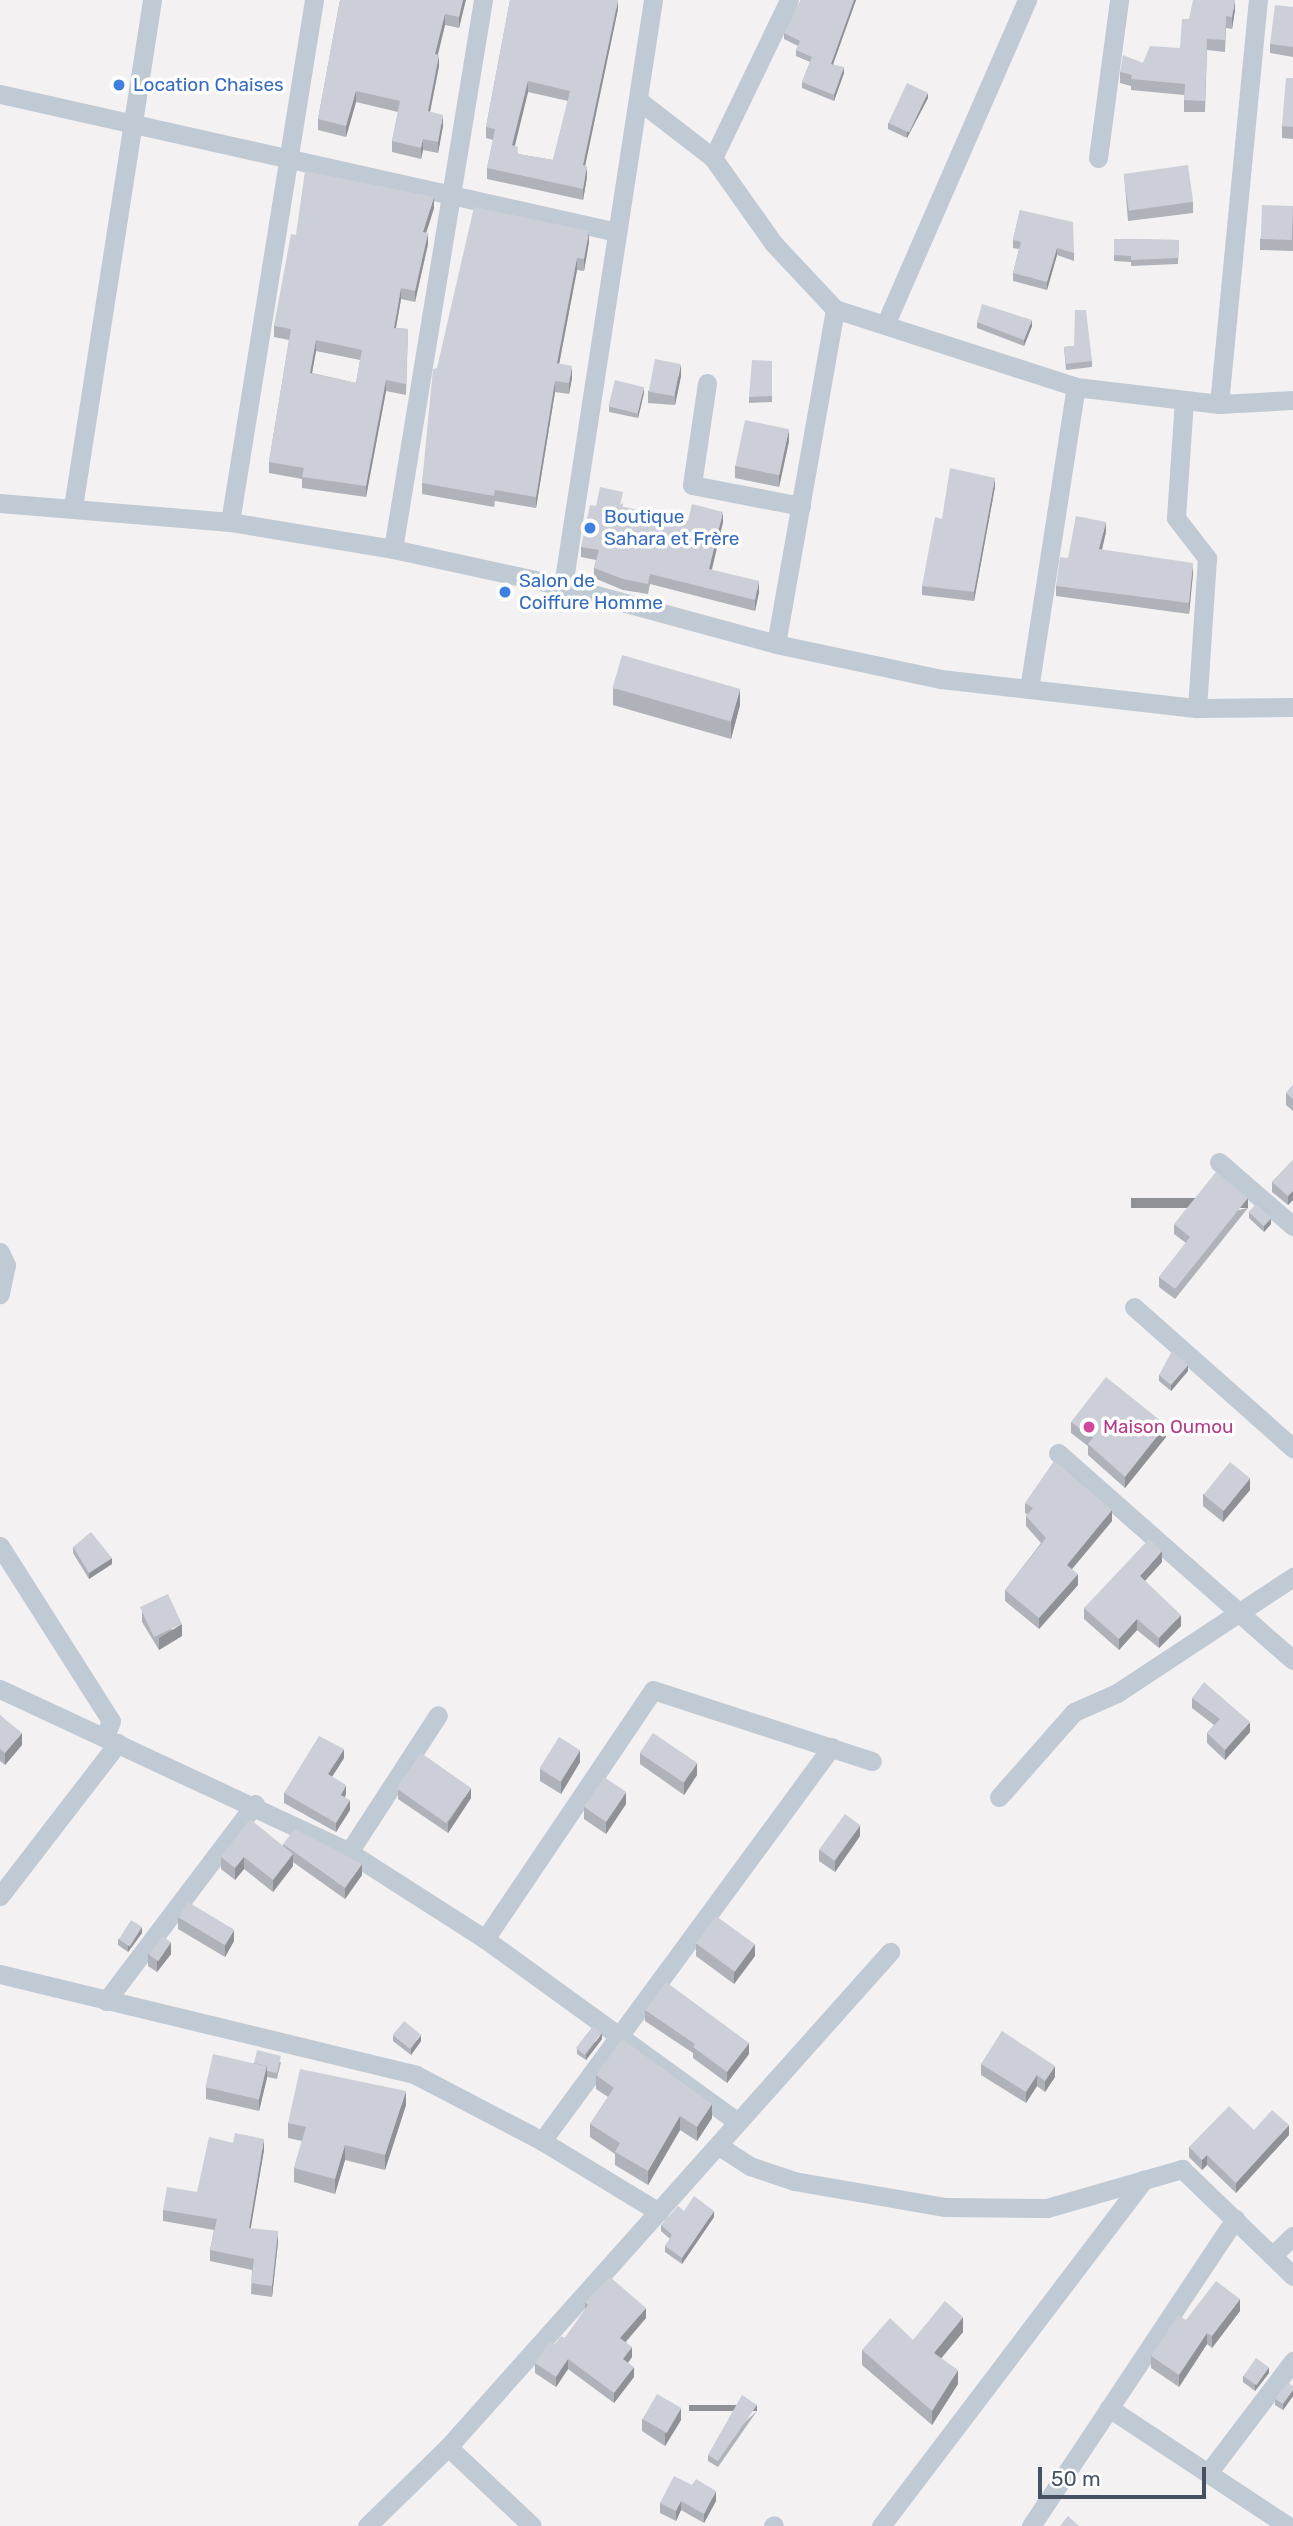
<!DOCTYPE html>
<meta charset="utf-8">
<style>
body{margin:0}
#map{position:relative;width:1293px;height:2526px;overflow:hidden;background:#f3f1f1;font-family:Rubik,sans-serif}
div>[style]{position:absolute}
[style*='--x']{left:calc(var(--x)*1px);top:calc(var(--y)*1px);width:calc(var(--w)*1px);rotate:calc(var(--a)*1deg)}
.minor>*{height:19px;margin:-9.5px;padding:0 9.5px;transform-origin:9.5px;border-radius:9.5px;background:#c0cad4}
.wall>*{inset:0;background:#afb2b9}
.shaded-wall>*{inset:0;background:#8f9196;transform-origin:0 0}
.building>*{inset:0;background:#cccfd7;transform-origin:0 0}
.dots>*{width:19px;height:19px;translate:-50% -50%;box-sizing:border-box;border:4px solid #fff;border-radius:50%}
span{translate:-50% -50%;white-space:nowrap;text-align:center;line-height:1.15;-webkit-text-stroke:7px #fff;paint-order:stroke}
.shop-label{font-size:19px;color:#366cbe}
.left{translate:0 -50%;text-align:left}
.hotel-label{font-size:19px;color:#b23c85}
.scale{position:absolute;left:1038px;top:2467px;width:168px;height:32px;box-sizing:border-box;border:4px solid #465261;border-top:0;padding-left:9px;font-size:21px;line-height:24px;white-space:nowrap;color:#465261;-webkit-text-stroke:5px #fff;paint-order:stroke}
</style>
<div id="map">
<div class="minor">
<div style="--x:0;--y:94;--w:632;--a:12.61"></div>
<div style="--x:638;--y:100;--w:95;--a:37.7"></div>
<div style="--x:713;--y:158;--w:105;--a:54.7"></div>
<div style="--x:774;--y:244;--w:89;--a:46.8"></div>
<div style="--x:835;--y:309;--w:253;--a:17.9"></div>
<div style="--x:1076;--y:387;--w:144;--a:6.8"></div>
<div style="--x:1219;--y:404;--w:74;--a:-3.1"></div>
<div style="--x:713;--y:158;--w:175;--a:-64.3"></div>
<div style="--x:1098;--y:158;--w:159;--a:-82.4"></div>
<div style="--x:885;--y:325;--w:355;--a:-66.4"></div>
<div style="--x:707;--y:383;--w:103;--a:98.4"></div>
<div style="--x:692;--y:485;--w:111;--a:10.9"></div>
<div style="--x:1184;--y:400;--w:118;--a:93.9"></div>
<div style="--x:1176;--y:518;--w:51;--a:52.2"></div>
<div style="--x:1207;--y:558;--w:150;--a:93.8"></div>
<div style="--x:1219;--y:404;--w:406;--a:-84.5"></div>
<div style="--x:0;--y:503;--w:231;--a:4.7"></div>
<div style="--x:230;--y:522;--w:165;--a:9.4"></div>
<div style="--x:393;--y:549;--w:174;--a:12.3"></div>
<div style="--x:563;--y:586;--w:221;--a:15.2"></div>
<div style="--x:776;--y:644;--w:169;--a:12"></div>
<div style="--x:941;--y:679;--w:258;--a:6.5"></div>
<div style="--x:1197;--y:708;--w:96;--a:-0.6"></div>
<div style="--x:73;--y:507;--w:513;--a:-81.14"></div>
<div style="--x:230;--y:522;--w:529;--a:-80.86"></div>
<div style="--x:393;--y:549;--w:556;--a:-80.69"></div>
<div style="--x:563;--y:586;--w:593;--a:-81.27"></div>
<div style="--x:776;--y:644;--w:340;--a:-80"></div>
<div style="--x:1029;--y:689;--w:306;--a:-81.2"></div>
<div style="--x:1219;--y:1162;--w:98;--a:40.9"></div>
<div style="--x:0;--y:1252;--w:14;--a:65"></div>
<div style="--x:6;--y:1265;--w:30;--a:102"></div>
<div style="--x:1134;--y:1307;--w:213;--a:41.6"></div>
<div style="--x:1058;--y:1453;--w:313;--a:41.4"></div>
<div style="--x:0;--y:1546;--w:207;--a:57.6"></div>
<div style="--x:111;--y:1721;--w:17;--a:111"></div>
<div style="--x:0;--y:1689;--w:385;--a:25"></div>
<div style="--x:349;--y:1852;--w:161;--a:32.6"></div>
<div style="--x:485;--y:1939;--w:312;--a:35.9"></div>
<div style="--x:999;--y:1797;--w:113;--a:-48.6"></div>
<div style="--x:1074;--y:1712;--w:47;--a:-23.8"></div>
<div style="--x:1117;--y:1693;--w:211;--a:-33.4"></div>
<div style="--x:349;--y:1852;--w:163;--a:-57"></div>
<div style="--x:0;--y:1896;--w:193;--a:-52.4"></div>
<div style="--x:485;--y:1939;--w:300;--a:-56"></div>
<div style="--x:653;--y:1690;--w:230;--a:18"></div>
<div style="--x:0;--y:1974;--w:428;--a:13.6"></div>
<div style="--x:416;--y:2075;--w:142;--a:27.6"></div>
<div style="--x:542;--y:2141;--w:137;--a:31.3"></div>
<div style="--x:106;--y:2001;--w:247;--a:-52.9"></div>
<div style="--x:542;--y:2141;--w:489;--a:-53.7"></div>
<div style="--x:719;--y:2146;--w:37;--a:33"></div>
<div style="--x:750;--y:2166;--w:46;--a:18.8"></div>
<div style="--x:794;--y:2181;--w:152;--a:9.8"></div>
<div style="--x:944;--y:2207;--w:103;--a:0.6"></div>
<div style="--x:1047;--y:2208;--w:141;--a:-16.1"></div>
<div style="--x:1182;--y:2169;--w:154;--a:43.9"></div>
<div style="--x:1272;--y:2256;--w:29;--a:-44"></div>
<div style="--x:1109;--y:2408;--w:214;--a:33.4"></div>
<div style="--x:448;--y:2447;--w:115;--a:43.2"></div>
<div style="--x:1208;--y:2473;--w:141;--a:-52.8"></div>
<div style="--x:367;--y:2526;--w:113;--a:-44.3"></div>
<div style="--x:448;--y:2447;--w:664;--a:-48.24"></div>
<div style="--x:773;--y:2526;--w:1;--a:-45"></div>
<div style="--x:881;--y:2526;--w:435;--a:-52.8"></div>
<div style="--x:1031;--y:2526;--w:369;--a:-56.4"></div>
</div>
<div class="wall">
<div style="clip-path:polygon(340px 0,466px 0,459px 28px,445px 25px,438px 55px,439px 66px,430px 112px,443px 126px,438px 153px,423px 150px,421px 159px,392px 152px,392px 141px,398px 112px,356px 102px,346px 137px,318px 130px,318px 119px)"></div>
<div style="clip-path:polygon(evenodd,510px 0,618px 9px,585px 165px,587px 177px,583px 200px,487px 179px,487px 168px,493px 140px,486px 138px,486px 127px,510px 0,528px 92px,568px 101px,553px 160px,518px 154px,515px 146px,528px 92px)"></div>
<div style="clip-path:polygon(801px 0,856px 0,833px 64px,844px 73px,834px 101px,802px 88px,802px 82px,810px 62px,796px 56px,796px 50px,798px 46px,784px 39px,784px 33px)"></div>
<div style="clip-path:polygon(1293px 7px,1293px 57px,1270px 53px,1270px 44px)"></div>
<div style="clip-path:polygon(1235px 10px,1232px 29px,1226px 28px,1225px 52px,1207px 50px,1205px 112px,1184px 112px,1184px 95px,1131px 90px,1131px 86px,1120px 83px,1120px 72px,1180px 48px,1189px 19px)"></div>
<div style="clip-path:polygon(1293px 78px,1293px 139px,1282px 138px,1282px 126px)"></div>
<div style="clip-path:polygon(928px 98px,907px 138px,888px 129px,888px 123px)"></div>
<div style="clip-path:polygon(1124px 174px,1193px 202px,1193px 213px,1128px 221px)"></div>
<div style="clip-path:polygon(1293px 206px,1293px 251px,1260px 250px,1260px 239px)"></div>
<div style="clip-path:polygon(evenodd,434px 208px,426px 233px,428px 244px,415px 302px,401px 299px,396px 328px,408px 329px,406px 395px,386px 391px,366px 497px,302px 488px,302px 479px,269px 473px,269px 462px,289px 340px,274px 337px,274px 326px,296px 235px,434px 208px,316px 351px,360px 360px,356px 383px,312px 373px,316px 351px)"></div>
<div style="clip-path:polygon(1020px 210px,1074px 253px,1074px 261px,1057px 255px,1047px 290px,1013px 281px,1013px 273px,1019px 249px,1013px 248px,1013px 240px)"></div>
<div style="clip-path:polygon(1114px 239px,1179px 240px,1178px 264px,1131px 266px,1131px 262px,1114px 261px)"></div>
<div style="clip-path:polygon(589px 242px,584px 271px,577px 270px,559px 364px,572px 378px,569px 394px,555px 392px,536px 508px,495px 501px,494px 507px,422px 494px,422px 483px,437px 368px)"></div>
<div style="clip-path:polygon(977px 322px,1032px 326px,1024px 346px,977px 328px)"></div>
<div style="clip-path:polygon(1074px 346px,1092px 361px,1092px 367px,1066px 370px,1064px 347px)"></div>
<div style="clip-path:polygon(772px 361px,772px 402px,749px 403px,749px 397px)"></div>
<div style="clip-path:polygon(681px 376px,675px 405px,648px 403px,648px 391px)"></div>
<div style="clip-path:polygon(644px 393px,638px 418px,609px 412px,609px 406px)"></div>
<div style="clip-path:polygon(789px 441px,779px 487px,735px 478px,735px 466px)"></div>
<div style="clip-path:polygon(995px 487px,974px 601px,922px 595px,922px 586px,942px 519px)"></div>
<div style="clip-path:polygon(623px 503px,622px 507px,688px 521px,723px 522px,712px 570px,759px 592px,755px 611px,650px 584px,648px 594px,623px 590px,594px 578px,594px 568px,596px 560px,581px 557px,581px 547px)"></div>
<div style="clip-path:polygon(1106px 532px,1102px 550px,1193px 573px,1189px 614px,1056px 596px,1056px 586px,1068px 558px)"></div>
<div style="clip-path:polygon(613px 688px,740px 705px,731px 739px,613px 705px)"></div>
<div style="clip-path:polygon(1293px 1085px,1293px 1111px,1286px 1105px,1286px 1093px)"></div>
<div style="clip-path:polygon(1293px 1160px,1293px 1200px,1288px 1205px,1272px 1192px,1272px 1182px)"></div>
<div style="clip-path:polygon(1248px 1208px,1175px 1299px,1159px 1287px,1159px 1277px,1186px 1243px,1174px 1234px,1174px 1224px)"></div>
<div style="clip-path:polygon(1249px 1212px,1271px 1224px,1264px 1232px,1249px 1218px)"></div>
<div style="clip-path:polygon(1188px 1371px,1171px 1391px,1159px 1381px,1159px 1375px)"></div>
<div style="clip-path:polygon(1071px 1422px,1166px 1437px,1125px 1488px,1088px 1455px,1088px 1446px,1071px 1433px)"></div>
<div style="clip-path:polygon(1250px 1490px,1223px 1522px,1203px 1506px,1203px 1494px)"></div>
<div style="clip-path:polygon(1025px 1503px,1112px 1521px,1072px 1569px,1078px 1585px,1039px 1629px,1005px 1601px,1005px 1590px,1041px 1543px,1026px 1526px,1026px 1516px,1027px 1514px,1025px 1513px)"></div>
<div style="clip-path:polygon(73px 1547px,112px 1564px,89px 1579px,73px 1553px)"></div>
<div style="clip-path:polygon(1162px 1562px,1145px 1581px,1181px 1626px,1159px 1648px,1137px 1630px,1119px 1650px,1084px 1619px,1084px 1608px)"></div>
<div style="clip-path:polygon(142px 1610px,182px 1636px,159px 1650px,142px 1622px)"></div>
<div style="clip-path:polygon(1192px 1698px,1250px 1732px,1225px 1760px,1207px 1743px,1207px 1733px,1214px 1725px,1192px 1708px)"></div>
<div style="clip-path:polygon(0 1715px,22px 1745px,5px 1765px,0 1761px)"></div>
<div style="clip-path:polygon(640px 1753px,697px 1775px,684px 1795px,640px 1764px)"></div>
<div style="clip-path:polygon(344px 1758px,332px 1777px,346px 1794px,345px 1797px,350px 1810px,336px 1832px,284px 1803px,284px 1793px)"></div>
<div style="clip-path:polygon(580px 1762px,561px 1794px,540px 1781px,540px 1769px)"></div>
<div style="clip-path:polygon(398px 1789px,471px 1798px,448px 1833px,398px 1799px)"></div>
<div style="clip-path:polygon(626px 1804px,606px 1834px,584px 1819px,584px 1807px)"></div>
<div style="clip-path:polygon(860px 1836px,835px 1872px,819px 1861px,819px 1850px)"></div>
<div style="clip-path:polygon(283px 1844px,362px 1875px,345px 1899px,293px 1862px,293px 1866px,273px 1892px,244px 1869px,235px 1880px,221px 1869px,221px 1857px,283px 1846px)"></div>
<div style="clip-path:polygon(178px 1917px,234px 1941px,225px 1957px,178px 1929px)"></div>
<div style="clip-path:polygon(142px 1933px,128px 1952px,118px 1945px,118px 1939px)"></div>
<div style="clip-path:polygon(696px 1944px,755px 1956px,734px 1984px,696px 1956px)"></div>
<div style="clip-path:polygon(148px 1954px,171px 1954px,157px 1972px,148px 1966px)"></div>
<div style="clip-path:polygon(645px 2010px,749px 2054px,727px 2083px,693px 2058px,693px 2053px,645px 2021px)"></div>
<div style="clip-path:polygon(393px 2035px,421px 2041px,411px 2055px,393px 2041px)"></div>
<div style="clip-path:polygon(602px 2039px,586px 2060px,577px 2054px,577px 2049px)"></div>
<div style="clip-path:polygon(281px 2062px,277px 2079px,267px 2077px,259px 2111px,206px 2099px,206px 2087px,254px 2063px)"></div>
<div style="clip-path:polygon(981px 2064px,1055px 2077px,1045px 2092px,1037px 2086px,1026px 2103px,981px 2075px)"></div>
<div style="clip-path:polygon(596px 2075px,712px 2118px,697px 2141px,680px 2130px,648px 2185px,615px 2165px,615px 2154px,590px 2137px,590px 2124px,608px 2097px,596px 2089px)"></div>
<div style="clip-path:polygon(406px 2105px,385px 2170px,345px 2160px,335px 2194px,294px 2182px,294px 2168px,302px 2141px,288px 2138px,288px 2123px)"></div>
<div style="clip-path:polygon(1289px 2135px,1236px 2193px,1207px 2165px,1202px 2170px,1189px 2157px,1189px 2147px)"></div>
<div style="clip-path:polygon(264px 2150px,250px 2228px,278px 2242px,272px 2297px,251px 2294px,252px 2270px,210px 2261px,210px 2250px,214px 2230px,163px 2221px,163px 2210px,197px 2192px)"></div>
<div style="clip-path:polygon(714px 2217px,682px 2264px,665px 2252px,665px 2246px,670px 2239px,661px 2231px,661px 2225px)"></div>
<div style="clip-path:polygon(585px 2302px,646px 2318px,626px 2342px,632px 2357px,628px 2363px,634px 2377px,614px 2403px,568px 2369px,556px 2387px,535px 2373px,535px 2363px,555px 2344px,565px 2338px,585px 2310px)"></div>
<div style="clip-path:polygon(1240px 2311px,1212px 2348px,1207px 2344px,1179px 2387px,1151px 2368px,1151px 2356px,1186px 2320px)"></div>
<div style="clip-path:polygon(963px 2332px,941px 2358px,958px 2384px,932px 2425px,862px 2365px,862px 2350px,913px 2340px)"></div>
<div style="clip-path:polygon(1269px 2373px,1255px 2391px,1243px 2382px,1243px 2376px)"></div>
<div style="clip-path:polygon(1293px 2386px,1293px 2396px,1283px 2410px,1275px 2405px,1275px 2399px)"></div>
<div style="clip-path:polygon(757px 2411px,718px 2467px,708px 2461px,708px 2455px)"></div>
<div style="clip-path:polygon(642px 2419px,681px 2420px,665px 2446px,642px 2431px)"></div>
<div style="clip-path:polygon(692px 2485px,716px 2501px,704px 2523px,681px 2510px,676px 2521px,660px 2513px,660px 2503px)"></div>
</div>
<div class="shaded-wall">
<div style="clip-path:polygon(463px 0,466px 0,465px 3px,459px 28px,459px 17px)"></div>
<div style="clip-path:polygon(618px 0,618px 9px,583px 176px,583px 165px)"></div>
<div style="clip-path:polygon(854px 0,856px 0,831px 70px,831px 64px)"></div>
<div style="clip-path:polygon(1235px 0,1235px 10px,1232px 29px,1232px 17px)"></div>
<div style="clip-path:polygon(445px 14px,445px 25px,435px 65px,435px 54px)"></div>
<div style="clip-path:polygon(439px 55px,439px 66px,428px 122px,428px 111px)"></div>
<div style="clip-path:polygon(844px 67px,844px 73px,834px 101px,834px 95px)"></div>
<div style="clip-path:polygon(528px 81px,528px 92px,512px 156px,512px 145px)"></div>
<div style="clip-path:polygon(356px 91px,356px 102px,346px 137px,346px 126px)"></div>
<div style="clip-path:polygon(928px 93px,928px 98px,907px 138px,907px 132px)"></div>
<div style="clip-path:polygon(443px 115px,443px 126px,438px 153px,438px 142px)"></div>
<div style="clip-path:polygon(423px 139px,423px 150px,421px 159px,421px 148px)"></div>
<div style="clip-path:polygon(587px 166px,587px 177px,583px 200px,583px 189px)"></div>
<div style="clip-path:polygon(434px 197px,434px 208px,423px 243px,423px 232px)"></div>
<div style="clip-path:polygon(589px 231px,589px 242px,584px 271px,584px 259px)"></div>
<div style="clip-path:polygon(428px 233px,428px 244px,415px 302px,415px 291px)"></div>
<div style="clip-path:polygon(1057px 248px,1057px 255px,1047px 290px,1047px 282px)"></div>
<div style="clip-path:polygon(577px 258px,577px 270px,557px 375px,557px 363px)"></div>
<div style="clip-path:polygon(401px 288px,401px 299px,394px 339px,394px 328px)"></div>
<div style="clip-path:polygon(1032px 320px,1032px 326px,1024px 346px,1024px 340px)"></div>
<div style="clip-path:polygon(316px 340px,316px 351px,310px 384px,310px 373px)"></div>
<div style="clip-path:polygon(681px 364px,681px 376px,675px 405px,675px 393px)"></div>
<div style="clip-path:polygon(572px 366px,572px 378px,569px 394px,569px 383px)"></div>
<div style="clip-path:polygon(386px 380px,386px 391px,366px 497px,366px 486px)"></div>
<div style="clip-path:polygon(555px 381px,555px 392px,536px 508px,536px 497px)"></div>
<div style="clip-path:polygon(644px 387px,644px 393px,638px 418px,638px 412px)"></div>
<div style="clip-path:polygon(789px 429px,789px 441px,779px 487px,779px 475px)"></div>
<div style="clip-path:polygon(995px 478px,995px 487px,974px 601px,974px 592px)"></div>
<div style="clip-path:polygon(723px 512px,723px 522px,709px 580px,709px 569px)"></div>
<div style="clip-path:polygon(1106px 522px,1106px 532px,1099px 560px,1099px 549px)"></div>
<div style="clip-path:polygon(1193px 563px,1193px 573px,1189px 614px,1189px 603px)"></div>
<div style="clip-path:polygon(759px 581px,759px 592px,755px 611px,755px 600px)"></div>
<div style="clip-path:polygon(740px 688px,740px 705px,731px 739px,731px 721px)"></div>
<div style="clip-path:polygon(1293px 1191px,1293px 1200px,1288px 1205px,1288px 1196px)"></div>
<div style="left:1248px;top:1198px;width:10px;height:117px;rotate:90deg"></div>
<div style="clip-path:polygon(1271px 1218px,1271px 1224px,1264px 1232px,1264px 1226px)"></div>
<div style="clip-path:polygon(1188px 1365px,1188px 1371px,1171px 1391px,1171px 1385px)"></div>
<div style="clip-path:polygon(1166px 1425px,1166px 1437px,1125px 1488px,1125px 1477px)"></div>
<div style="clip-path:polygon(1250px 1478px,1250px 1490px,1223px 1522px,1223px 1510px)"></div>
<div style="clip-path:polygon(1112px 1510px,1112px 1521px,1067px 1575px,1067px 1565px)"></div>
<div style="clip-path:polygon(1162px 1551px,1162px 1562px,1140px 1586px,1140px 1576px)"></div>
<div style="clip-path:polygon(112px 1558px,112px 1564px,89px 1579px,89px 1573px)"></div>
<div style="clip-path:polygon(1078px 1574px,1078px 1585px,1039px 1629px,1039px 1618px)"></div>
<div style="clip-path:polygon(1181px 1615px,1181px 1626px,1159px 1648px,1159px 1638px)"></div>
<div style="clip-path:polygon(1137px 1619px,1137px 1630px,1119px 1650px,1119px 1639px)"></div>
<div style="clip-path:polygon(182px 1624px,182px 1636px,159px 1650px,159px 1638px)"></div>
<div style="clip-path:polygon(1250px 1722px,1250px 1732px,1225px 1760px,1225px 1750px)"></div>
<div style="clip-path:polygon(22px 1733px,22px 1745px,5px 1765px,5px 1753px)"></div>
<div style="clip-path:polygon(344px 1749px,344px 1758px,328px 1783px,328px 1774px)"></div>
<div style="clip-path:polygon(580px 1750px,580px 1762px,561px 1794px,561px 1782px)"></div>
<div style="clip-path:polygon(697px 1763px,697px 1775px,684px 1795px,684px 1783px)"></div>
<div style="clip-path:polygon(346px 1785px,346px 1794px,341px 1804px,341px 1795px)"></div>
<div style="clip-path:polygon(471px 1788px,471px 1798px,448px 1833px,448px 1823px)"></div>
<div style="clip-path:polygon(626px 1792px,626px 1804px,606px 1834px,606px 1822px)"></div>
<div style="clip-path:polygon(350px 1800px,350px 1810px,336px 1832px,336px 1823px)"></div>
<div style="clip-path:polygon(860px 1825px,860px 1836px,835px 1872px,835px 1861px)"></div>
<div style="clip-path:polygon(293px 1854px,293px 1866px,273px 1892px,273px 1880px)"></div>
<div style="clip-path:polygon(244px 1857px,244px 1869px,235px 1880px,235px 1868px)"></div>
<div style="clip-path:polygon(362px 1864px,362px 1875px,345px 1899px,345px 1888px)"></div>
<div style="clip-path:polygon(142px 1927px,142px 1933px,128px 1952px,128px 1946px)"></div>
<div style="clip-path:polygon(234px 1930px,234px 1941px,225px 1957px,225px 1945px)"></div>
<div style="clip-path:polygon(171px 1942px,171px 1954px,157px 1972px,157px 1960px)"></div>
<div style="clip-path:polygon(755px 1944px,755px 1956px,734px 1984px,734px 1972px)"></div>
<div style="clip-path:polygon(602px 2033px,602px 2039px,586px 2060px,586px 2055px)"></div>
<div style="clip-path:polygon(421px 2035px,421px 2041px,411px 2055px,411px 2049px)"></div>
<div style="clip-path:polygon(749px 2043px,749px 2054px,727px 2083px,727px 2072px)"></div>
<div style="clip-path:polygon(267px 2066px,267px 2078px,259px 2111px,259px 2099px)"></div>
<div style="clip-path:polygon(1055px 2066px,1055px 2077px,1045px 2092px,1045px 2081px)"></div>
<div style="clip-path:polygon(1037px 2075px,1037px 2086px,1026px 2103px,1026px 2092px)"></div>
<div style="clip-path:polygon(406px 2091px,406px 2105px,385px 2170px,385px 2155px)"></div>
<div style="clip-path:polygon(712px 2104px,712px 2118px,697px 2141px,697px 2127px)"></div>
<div style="clip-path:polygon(680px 2116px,680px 2130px,648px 2185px,648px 2171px)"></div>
<div style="clip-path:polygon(1289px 2125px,1289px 2135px,1236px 2193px,1236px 2183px)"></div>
<div style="clip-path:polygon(264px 2139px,264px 2150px,249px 2239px,249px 2228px)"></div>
<div style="clip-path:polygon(345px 2145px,345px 2160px,335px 2194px,335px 2179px)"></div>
<div style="clip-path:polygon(1207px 2155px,1207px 2165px,1202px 2170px,1202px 2160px)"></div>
<div style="clip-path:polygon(714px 2211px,714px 2217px,682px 2264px,682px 2258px)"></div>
<div style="clip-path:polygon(278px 2231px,278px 2242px,272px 2297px,272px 2286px)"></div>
<div style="clip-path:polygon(1240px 2299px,1240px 2311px,1212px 2348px,1212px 2336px)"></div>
<div style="clip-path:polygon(646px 2308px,646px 2318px,620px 2348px,620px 2338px)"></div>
<div style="clip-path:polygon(963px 2317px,963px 2332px,934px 2367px,934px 2353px)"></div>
<div style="clip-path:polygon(1207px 2333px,1207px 2344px,1179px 2387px,1179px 2375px)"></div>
<div style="clip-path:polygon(632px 2347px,632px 2357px,623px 2369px,623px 2359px)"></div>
<div style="clip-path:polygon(568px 2359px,568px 2369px,556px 2387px,556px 2377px)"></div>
<div style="clip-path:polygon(634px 2367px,634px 2377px,614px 2403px,614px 2393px)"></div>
<div style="clip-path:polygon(1269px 2367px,1269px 2373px,1255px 2391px,1255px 2385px)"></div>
<div style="clip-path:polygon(958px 2370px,958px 2384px,932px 2425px,932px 2411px)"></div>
<div style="clip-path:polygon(1293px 2390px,1293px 2396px,1283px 2410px,1283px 2404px)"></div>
<div style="left:757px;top:2405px;width:6px;height:68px;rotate:90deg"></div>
<div style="clip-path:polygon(681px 2408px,681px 2420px,665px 2446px,665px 2434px)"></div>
<div style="clip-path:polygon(716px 2491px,716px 2501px,704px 2523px,704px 2514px)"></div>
<div style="clip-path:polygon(681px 2501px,681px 2510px,676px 2521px,676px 2511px)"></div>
</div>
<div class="building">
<div style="clip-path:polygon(340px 0,463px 0,459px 17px,445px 14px,435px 54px,439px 55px,428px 111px,443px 115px,438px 142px,423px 139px,421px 148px,392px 141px,400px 101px,356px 91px,346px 126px,318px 119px)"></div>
<div style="clip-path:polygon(evenodd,510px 0,618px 0,583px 165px,587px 166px,583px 189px,487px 168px,495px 129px,486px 127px,510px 0,528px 81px,570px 91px,553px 160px,517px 154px,518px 147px,512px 145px,528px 81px)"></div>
<div style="clip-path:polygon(801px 0,854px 0,831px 64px,844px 67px,834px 95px,802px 82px,812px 57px,796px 50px,800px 41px,784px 33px)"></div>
<div style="clip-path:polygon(1193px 0,1235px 0,1232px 17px,1226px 16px,1225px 40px,1207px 39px,1205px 101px,1184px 100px,1185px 84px,1131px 79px,1132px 75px,1120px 72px,1123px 55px,1143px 63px,1150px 46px,1180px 48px,1182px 19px,1189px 19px)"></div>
<div style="clip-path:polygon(1275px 5px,1293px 7px,1293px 47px,1270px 44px)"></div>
<div style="clip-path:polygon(1286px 78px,1293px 78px,1293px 127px,1282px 126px)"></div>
<div style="left:907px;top:83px;width:23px;height:44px;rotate:25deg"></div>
<div style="left:1188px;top:165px;width:37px;height:65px;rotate:82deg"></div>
<div style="clip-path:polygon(evenodd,305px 171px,434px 197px,423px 232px,428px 233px,415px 291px,401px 288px,394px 328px,408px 329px,406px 384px,386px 380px,366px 486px,302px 477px,304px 468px,269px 462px,291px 329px,274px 326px,291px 234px,296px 235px,305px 171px,316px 340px,362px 350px,356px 383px,310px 373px,316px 340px)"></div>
<div style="left:1262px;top:205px;width:31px;height:34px;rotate:2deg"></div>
<div style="clip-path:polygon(474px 207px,589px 231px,584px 259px,577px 258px,557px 363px,572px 366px,569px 383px,555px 381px,536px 497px,495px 490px,494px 496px,422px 483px,433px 369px,437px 368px)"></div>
<div style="clip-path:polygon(1020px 210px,1073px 222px,1074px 253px,1057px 248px,1047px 282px,1013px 273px,1021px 242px,1013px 240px)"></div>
<div style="clip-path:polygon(1114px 239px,1179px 240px,1178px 258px,1131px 260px,1131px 256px,1114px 255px)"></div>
<div style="clip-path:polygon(982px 304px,1032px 320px,1024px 340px,977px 322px)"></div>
<div style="clip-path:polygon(1075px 310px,1086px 310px,1092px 361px,1066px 364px,1064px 347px,1074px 346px)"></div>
<div style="left:655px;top:359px;width:26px;height:33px;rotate:11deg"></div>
<div style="clip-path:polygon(752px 360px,772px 361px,772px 396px,749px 397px)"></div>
<div style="left:615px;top:380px;width:30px;height:27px;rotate:14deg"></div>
<div style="left:745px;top:420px;width:45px;height:47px;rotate:12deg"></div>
<div style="clip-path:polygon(950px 468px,995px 478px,974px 592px,922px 586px,935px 517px,942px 519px)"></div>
<div style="clip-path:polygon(600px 487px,623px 492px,620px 506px,688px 521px,692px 504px,723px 512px,709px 569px,759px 581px,755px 600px,650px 574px,648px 584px,623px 579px,594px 568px,599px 550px,581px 547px,590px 505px,596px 506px)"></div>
<div style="clip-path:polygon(1076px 516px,1106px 522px,1099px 549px,1193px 563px,1189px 603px,1056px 586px,1060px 557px,1068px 558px)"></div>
<div style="left:622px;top:655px;width:123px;height:34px;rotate:16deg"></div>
<div style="clip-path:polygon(1293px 1085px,1293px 1099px,1286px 1093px)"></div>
<div style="clip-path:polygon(1293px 1160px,1293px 1191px,1288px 1196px,1272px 1182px)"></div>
<div style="clip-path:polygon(1216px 1172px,1248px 1198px,1175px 1289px,1159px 1277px,1190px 1237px,1174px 1224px)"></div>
<div style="left:1256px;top:1204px;width:21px;height:11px;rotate:43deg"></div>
<div style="clip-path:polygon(1172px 1351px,1188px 1365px,1171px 1385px,1159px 1375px)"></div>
<div style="clip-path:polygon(1106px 1377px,1166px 1425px,1125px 1477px,1088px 1444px,1093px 1438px,1071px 1422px)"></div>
<div style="clip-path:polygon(1054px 1461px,1112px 1510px,1067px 1565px,1078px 1574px,1039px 1618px,1005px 1590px,1046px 1538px,1026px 1516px,1033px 1508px,1025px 1503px)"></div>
<div style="left:1230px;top:1462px;width:26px;height:42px;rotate:39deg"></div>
<div style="clip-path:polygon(91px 1532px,112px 1558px,89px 1573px,73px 1547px)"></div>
<div style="clip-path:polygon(1149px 1539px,1162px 1551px,1140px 1576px,1181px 1615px,1159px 1638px,1137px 1619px,1119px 1639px,1084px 1608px)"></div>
<div style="left:168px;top:1594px;width:33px;height:31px;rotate:65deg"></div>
<div style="clip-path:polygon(1204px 1682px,1250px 1722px,1225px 1750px,1207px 1733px,1220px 1719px,1192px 1698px)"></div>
<div style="clip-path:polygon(0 1715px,22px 1733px,5px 1753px,0 1749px)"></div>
<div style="left:653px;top:1733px;width:53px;height:24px;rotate:34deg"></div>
<div style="clip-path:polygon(319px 1736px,344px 1749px,328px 1774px,346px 1785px,341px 1795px,350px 1800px,336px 1823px,284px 1793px)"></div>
<div style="left:559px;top:1737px;width:25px;height:37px;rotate:32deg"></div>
<div style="left:421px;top:1753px;width:61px;height:43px;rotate:35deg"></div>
<div style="left:604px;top:1777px;width:27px;height:36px;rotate:34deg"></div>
<div style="left:845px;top:1814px;width:19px;height:44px;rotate:36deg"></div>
<div style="clip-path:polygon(250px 1819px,293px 1854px,273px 1880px,244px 1857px,235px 1868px,221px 1857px)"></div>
<div style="clip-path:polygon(295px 1829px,362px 1864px,345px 1888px,283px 1844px)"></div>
<div style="left:188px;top:1902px;width:54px;height:18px;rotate:31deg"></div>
<div style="left:716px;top:1916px;width:48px;height:34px;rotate:36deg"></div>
<div style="left:131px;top:1920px;width:13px;height:23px;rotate:32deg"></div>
<div style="left:162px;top:1936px;width:11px;height:23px;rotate:34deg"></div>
<div style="clip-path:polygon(666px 1982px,749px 2043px,727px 2072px,693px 2047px,695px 2044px,645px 2010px)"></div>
<div style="left:404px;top:2021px;width:22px;height:18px;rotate:39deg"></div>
<div style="left:593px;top:2026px;width:11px;height:28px;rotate:38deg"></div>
<div style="clip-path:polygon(1002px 2031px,1055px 2066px,1045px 2081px,1037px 2075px,1026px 2092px,981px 2064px)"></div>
<div style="clip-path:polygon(622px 2039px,712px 2104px,697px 2127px,680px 2116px,648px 2171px,615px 2152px,620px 2143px,590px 2124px,614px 2088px,596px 2075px)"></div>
<div style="clip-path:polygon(257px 2050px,281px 2056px,277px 2073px,267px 2071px,267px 2066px,254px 2063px)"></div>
<div style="left:213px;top:2054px;width:55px;height:34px;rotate:13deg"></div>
<div style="clip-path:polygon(300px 2069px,406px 2091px,385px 2155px,345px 2145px,335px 2179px,294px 2168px,306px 2127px,288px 2123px)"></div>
<div style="clip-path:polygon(1229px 2106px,1254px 2130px,1272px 2110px,1289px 2125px,1236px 2183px,1207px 2155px,1202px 2160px,1189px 2147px)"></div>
<div style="clip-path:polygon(235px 2133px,264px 2139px,249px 2228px,278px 2231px,272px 2286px,251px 2283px,254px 2259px,210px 2250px,217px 2219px,163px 2210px,167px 2187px,197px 2192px,209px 2137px,233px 2143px)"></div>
<div style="clip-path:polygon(694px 2196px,714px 2211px,682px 2258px,665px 2246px,672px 2235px,661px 2225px,678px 2206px,684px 2211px)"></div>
<div style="clip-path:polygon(610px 2277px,646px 2308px,620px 2338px,632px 2347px,623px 2359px,634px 2367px,614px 2393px,568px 2359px,556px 2377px,535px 2363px,550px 2341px,555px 2344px,561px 2336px,565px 2338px,588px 2305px,585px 2302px)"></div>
<div style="clip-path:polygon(1216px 2281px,1240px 2299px,1212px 2336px,1207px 2333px,1179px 2375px,1151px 2356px,1178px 2315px,1186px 2320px)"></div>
<div style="clip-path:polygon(945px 2301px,963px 2317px,934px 2353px,958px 2370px,932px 2411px,862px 2350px,890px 2318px,913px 2340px)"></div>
<div style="left:1256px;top:2358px;width:16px;height:22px;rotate:35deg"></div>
<div style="clip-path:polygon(1288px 2382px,1293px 2386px,1293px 2390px,1283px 2404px,1275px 2399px)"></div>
<div style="left:657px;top:2394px;width:28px;height:29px;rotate:30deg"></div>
<div style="clip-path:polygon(742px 2395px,757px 2405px,718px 2461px,708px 2455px)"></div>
<div style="clip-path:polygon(674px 2476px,692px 2485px,696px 2479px,716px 2491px,704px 2514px,681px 2501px,676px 2511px,660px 2503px)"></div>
<div style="clip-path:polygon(1068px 2516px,1079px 2526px,1060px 2526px)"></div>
</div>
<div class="dots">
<div style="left:119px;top:85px;background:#3f7fe0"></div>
<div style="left:590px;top:528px;background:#3f7fe0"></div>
<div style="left:505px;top:592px;background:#3f7fe0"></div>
<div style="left:1089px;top:1427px;background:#d1479c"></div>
</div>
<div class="shop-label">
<span class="left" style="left:133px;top:85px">Location Chaises</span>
<span class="left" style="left:604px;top:528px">Boutique<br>Sahara et Frère</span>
<span class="left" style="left:519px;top:592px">Salon de<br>Coiffure Homme</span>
</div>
<div class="hotel-label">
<span class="left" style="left:1103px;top:1427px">Maison Oumou</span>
</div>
<div class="scale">50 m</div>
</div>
